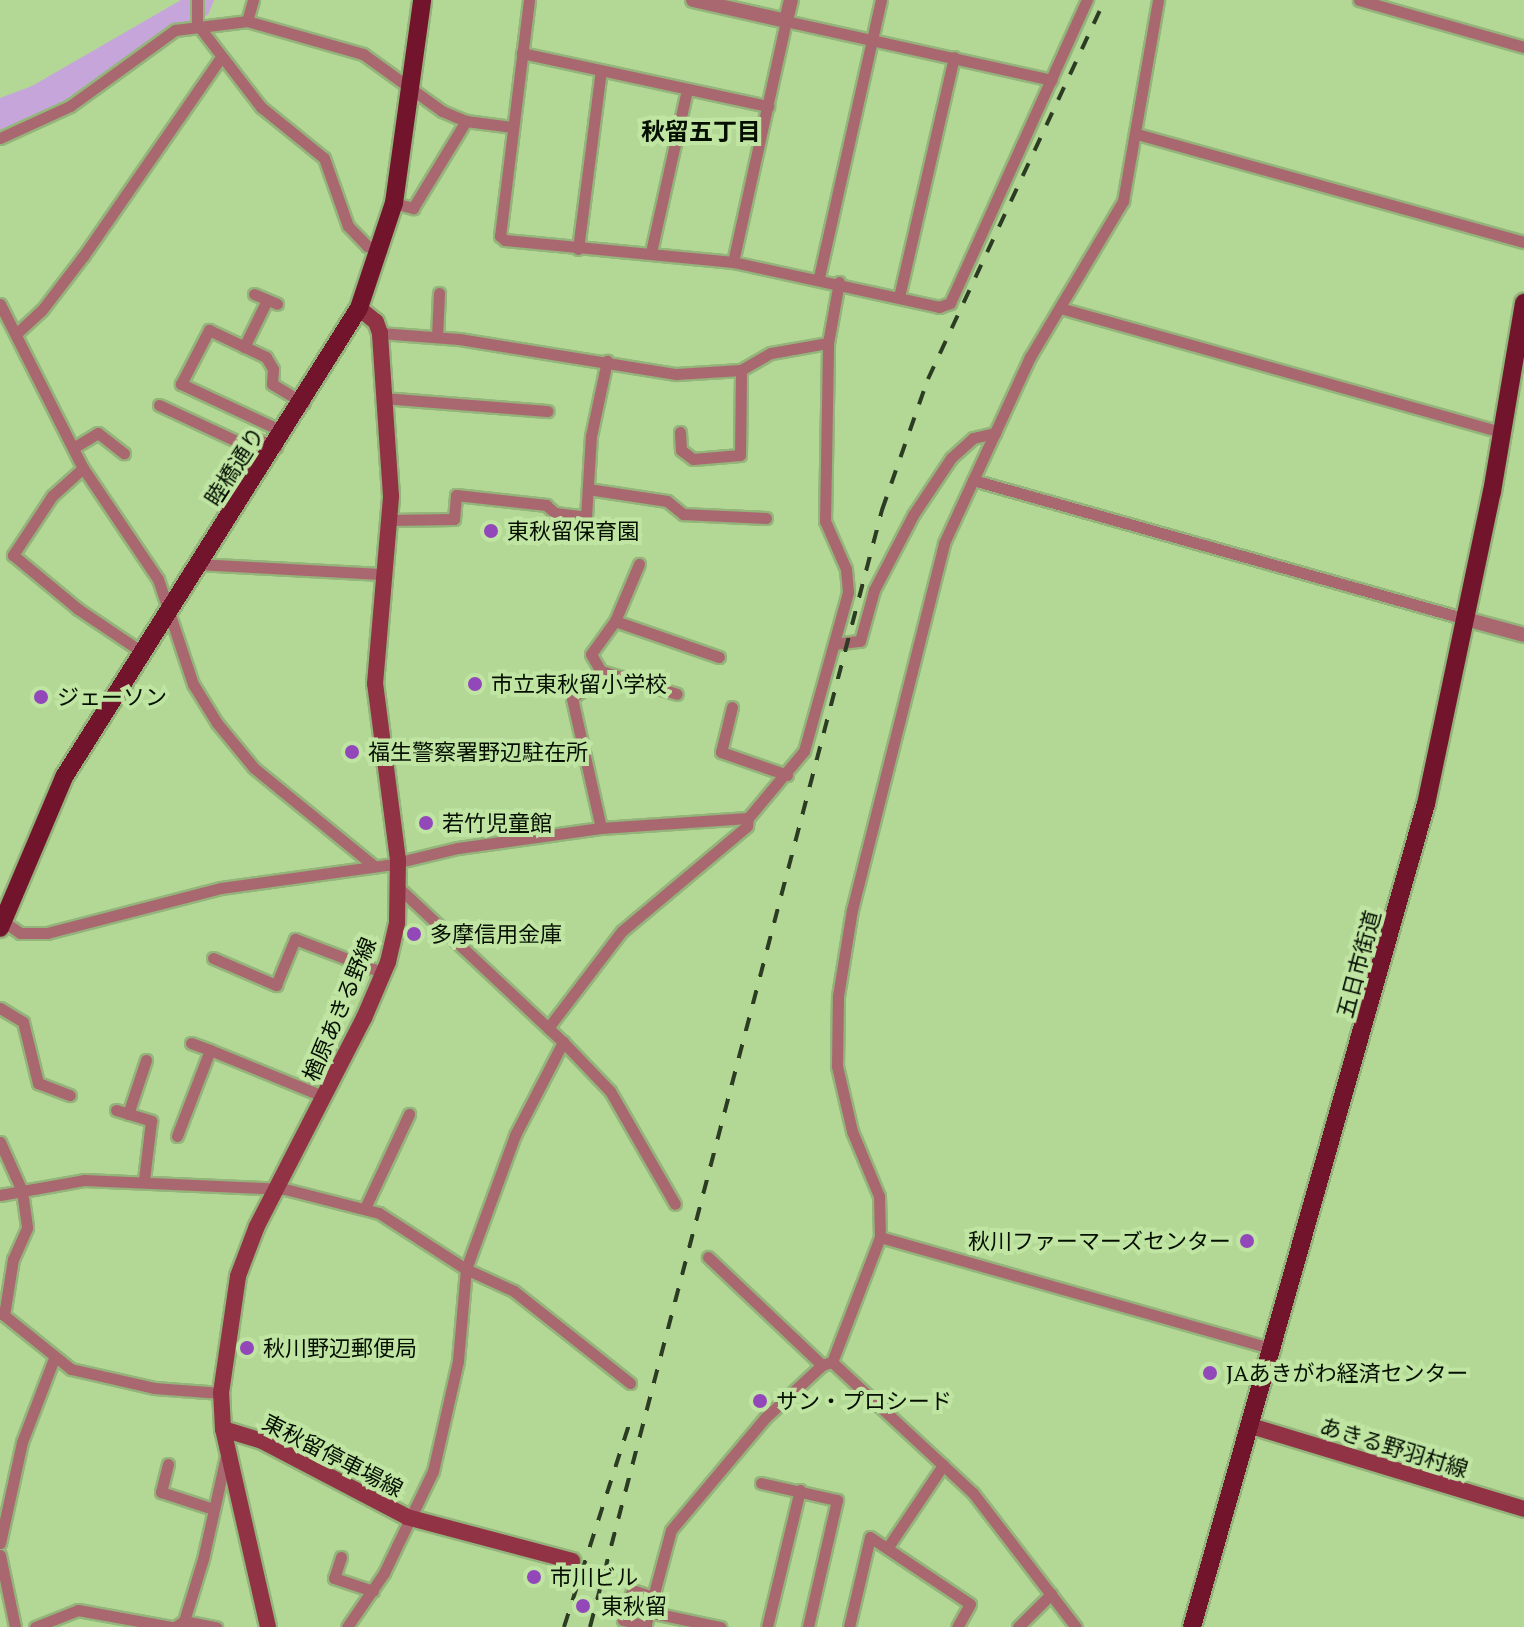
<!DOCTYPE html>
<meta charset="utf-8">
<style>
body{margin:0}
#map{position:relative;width:1524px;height:1627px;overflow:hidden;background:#b3d896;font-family:"PT Serif","Noto Sans JP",serif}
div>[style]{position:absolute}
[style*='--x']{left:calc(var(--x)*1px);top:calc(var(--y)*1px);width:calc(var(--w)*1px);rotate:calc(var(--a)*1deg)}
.green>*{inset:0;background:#c6a5db}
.roads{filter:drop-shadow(2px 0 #94b47b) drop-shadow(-2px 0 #94b47b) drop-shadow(0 2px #94b47b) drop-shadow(0 -2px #94b47b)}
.minor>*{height:11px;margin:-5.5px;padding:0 5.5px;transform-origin:5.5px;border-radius:5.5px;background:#a9686f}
.tertiary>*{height:14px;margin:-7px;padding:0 7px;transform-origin:7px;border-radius:7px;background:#a9686f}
.secondary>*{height:16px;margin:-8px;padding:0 8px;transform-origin:8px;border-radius:8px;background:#913345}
.primary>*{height:18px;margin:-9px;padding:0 9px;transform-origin:9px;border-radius:9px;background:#72152c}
.rail>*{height:4px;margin-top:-2px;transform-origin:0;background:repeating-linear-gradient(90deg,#2b3c22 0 14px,transparent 0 28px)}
.dots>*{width:22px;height:22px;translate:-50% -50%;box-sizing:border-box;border:4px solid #c0e5a3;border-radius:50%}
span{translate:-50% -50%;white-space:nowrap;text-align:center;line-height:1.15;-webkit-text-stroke:8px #c0e5a3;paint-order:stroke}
.street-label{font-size:22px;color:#040f00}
.poi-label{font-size:22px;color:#040f00}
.left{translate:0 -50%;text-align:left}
.right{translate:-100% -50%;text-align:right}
.neighbourhood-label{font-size:24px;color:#040f00;font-weight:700}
</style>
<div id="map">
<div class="green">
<div style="clip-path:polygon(181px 0,214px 0,208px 15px,159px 35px,68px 99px,0 130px,0 98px,32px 86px)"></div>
</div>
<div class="roads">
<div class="minor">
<div style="--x:197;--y:0;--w:24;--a:90"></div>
<div style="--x:197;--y:24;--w:105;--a:52.4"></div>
<div style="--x:261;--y:107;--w:81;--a:39"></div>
<div style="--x:324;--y:158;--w:72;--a:70.6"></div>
<div style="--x:348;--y:226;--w:28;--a:46"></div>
<div style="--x:367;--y:246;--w:15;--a:16"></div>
<div style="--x:529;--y:0;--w:238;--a:97"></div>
<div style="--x:500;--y:236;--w:6;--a:39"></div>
<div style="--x:505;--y:240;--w:229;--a:5.5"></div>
<div style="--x:733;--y:262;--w:211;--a:12.3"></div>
<div style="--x:939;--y:307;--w:12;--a:-20"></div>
<div style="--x:950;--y:303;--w:333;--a:-65.7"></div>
<div style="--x:1359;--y:0;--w:172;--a:15.9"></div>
<div style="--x:247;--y:21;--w:22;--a:-74"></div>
<div style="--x:522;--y:53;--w:252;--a:12.2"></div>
<div style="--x:1137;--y:134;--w:402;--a:15.6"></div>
<div style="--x:0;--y:138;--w:77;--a:-24.6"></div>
<div style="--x:70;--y:106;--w:130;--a:-35.9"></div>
<div style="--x:175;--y:30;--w:73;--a:-7.1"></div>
<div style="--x:247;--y:21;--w:121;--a:15.9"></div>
<div style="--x:363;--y:54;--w:97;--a:35.8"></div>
<div style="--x:442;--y:111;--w:26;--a:23"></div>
<div style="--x:466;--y:121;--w:46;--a:7.4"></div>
<div style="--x:394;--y:203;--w:20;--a:15"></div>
<div style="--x:413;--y:208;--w:102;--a:-58.7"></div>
<div style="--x:578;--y:249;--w:180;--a:-82.7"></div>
<div style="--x:651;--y:252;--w:167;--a:-77.5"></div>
<div style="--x:733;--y:262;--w:247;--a:-77.6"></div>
<div style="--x:786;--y:21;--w:272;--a:12.5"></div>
<div style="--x:819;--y:277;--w:284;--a:-77.4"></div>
<div style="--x:254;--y:294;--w:25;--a:23"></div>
<div style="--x:899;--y:297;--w:246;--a:-77.1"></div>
<div style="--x:0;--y:304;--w:184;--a:63.2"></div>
<div style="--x:83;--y:468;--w:134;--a:56"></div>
<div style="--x:158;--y:579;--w:111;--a:71.6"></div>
<div style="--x:193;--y:684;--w:46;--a:58.4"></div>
<div style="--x:217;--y:723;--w:58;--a:50.6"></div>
<div style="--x:254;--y:768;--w:155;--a:39.2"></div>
<div style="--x:1060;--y:308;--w:459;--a:15.7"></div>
<div style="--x:380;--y:333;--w:79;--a:4.3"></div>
<div style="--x:459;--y:339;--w:220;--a:9.2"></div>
<div style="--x:676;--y:374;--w:65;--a:-3.5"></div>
<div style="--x:741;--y:370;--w:34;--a:-30"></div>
<div style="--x:771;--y:353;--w:58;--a:-10"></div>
<div style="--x:16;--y:334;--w:35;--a:-43"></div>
<div style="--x:42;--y:310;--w:69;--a:-52.6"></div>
<div style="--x:84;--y:255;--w:241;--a:-55.3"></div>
<div style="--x:437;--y:337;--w:44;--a:-87.4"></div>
<div style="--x:244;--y:347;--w:52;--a:-63.9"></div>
<div style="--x:382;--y:398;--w:166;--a:4.5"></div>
<div style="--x:159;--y:405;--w:90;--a:24.9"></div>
<div style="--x:241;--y:443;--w:14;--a:-21"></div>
<div style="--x:254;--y:438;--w:24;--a:22"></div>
<div style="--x:284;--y:432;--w:114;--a:-155"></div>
<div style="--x:181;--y:384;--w:61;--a:-62.6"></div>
<div style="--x:209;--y:330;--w:63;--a:25.3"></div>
<div style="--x:266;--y:357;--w:14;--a:60"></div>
<div style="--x:273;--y:369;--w:15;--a:94"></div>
<div style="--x:272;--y:384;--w:37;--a:31"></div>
<div style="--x:680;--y:432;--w:18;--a:87"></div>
<div style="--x:681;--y:450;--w:15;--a:37"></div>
<div style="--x:693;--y:459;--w:47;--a:-4.9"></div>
<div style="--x:740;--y:455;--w:85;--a:-89.3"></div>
<div style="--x:73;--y:448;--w:29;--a:-31"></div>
<div style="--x:98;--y:433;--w:33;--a:38"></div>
<div style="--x:83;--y:468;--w:42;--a:137.9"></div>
<div style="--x:52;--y:496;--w:71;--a:123.5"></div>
<div style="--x:13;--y:555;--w:85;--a:39.7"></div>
<div style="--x:78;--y:609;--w:77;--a:33.9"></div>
<div style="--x:973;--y:480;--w:512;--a:15.75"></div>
<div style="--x:588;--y:489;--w:80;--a:8.6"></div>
<div style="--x:667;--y:501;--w:21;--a:39"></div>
<div style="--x:683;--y:514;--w:83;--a:2.8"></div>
<div style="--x:389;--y:520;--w:65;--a:-0.9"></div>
<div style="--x:454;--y:519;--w:24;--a:-85"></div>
<div style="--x:456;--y:495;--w:91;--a:6.3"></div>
<div style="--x:546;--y:505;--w:12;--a:42"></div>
<div style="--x:555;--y:513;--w:31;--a:7"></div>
<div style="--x:586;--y:517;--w:81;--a:-86.5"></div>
<div style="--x:591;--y:436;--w:77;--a:-78"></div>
<div style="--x:198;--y:564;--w:187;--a:3.1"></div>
<div style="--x:615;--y:621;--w:110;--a:19.1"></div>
<div style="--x:834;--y:644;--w:26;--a:-7"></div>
<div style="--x:860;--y:641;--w:53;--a:-74.6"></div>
<div style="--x:874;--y:590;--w:85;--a:-62.5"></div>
<div style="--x:913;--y:515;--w:69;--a:-56.3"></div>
<div style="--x:951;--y:458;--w:30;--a:-42"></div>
<div style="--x:973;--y:438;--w:23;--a:-13"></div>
<div style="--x:601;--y:671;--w:79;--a:16.8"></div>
<div style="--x:732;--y:707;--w:46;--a:103.7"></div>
<div style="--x:721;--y:752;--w:70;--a:19.2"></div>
<div style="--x:601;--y:828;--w:133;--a:-102.6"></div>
<div style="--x:572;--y:698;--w:39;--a:-37"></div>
<div style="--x:603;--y:675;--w:24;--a:-120"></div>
<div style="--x:591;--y:654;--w:41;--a:-54"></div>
<div style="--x:615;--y:621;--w:62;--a:-67.2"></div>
<div style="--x:400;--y:889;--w:224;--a:43.2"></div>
<div style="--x:1;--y:920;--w:23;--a:34"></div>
<div style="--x:20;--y:933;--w:27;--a:0"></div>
<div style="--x:47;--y:933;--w:180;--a:-14.5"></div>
<div style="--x:221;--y:888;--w:168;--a:-7.9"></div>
<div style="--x:387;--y:865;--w:73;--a:-13.5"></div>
<div style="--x:458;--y:848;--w:144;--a:-8"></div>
<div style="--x:601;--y:828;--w:147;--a:-3.9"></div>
<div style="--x:213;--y:958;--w:69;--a:23.2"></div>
<div style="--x:276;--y:985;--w:50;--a:-67.6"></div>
<div style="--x:295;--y:939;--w:95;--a:20.9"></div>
<div style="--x:0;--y:1008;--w:27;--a:31"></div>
<div style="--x:23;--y:1022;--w:63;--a:76.2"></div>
<div style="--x:38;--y:1083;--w:34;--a:21"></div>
<div style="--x:548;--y:1028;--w:122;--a:-52.7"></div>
<div style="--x:622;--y:931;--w:163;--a:-40"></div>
<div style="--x:747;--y:826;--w:8;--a:-83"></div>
<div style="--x:748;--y:818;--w:87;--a:-50.1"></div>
<div style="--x:804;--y:751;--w:165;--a:-74.5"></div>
<div style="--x:848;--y:592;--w:23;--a:-95"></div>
<div style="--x:846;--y:569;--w:52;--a:-113.6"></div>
<div style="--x:825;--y:521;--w:178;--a:-89"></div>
<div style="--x:828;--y:343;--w:62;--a:-79.8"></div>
<div style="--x:191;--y:1043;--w:20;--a:20"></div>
<div style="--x:116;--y:1110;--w:37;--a:17"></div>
<div style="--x:151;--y:1121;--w:59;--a:96.8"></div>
<div style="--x:128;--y:1114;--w:57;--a:-71.6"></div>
<div style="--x:177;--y:1136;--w:92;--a:-69"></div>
<div style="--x:210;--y:1050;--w:124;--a:22.2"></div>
<div style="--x:0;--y:1142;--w:54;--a:65.8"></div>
<div style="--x:22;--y:1191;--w:37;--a:82"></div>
<div style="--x:27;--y:1228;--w:34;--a:114"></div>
<div style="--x:13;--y:1259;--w:57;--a:99.1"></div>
<div style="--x:0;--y:1195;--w:85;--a:-10.1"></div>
<div style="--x:84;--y:1180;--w:201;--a:2.6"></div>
<div style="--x:285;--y:1189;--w:97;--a:14.3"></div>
<div style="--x:379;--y:1213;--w:103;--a:32.8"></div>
<div style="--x:466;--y:1269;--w:92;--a:95"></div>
<div style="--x:458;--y:1361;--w:113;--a:102.8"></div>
<div style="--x:433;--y:1471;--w:113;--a:115.7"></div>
<div style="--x:384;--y:1573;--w:65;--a:124.4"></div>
<div style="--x:365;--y:1208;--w:104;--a:-64.9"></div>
<div style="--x:880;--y:1237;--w:410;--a:15.9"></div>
<div style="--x:708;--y:1257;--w:157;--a:43.5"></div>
<div style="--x:0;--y:1312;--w:91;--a:38.8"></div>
<div style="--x:71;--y:1369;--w:85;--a:12.9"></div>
<div style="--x:154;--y:1388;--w:67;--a:4.3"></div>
<div style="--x:832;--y:1362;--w:192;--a:42.9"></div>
<div style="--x:973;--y:1493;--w:169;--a:52.5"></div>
<div style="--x:630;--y:1383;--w:148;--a:-141.6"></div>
<div style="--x:514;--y:1291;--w:53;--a:-155.4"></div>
<div style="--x:466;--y:1269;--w:143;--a:-69.9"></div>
<div style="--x:515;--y:1135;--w:105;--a:-62.7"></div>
<div style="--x:563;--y:1042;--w:68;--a:46.2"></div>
<div style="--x:610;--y:1091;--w:130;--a:60.1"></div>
<div style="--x:168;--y:1464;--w:29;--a:104"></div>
<div style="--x:161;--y:1492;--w:55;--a:18.1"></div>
<div style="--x:761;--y:1483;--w:78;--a:12.6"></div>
<div style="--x:837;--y:1500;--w:130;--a:102.9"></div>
<div style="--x:0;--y:1543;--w:103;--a:-77.7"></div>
<div style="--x:22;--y:1442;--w:90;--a:-69.1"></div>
<div style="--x:888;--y:1547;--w:99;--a:-56.1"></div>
<div style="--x:0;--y:1555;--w:74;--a:78.2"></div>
<div style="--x:341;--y:1557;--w:22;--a:108"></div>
<div style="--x:334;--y:1578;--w:41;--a:18.4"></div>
<div style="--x:649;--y:1612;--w:73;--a:11.9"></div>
<div style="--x:184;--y:1621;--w:33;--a:11"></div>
<div style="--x:646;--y:1626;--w:24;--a:-165"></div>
<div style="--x:623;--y:1620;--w:31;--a:-73"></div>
<div style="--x:632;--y:1590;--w:23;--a:18"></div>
<div style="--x:35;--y:1627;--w:46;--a:-21.6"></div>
<div style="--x:78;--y:1610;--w:96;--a:10.3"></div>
<div style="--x:175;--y:1627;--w:11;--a:-34"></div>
<div style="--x:184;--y:1621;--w:65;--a:-73"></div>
<div style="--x:203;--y:1559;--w:106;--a:-77.4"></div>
<div style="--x:645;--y:1627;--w:100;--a:-75"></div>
<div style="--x:671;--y:1530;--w:146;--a:-50"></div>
<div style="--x:765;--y:1418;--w:78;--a:-42.9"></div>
<div style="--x:822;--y:1365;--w:10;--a:-17"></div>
<div style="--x:832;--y:1362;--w:134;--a:-69"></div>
<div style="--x:880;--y:1237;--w:41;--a:-91.4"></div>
<div style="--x:879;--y:1196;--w:70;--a:-112.6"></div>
<div style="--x:852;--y:1131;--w:67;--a:-103"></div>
<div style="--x:837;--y:1066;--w:70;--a:-89.2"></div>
<div style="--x:838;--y:996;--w:87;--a:-80.8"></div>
<div style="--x:852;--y:910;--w:378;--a:-75.9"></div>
<div style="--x:944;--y:543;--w:205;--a:-65.2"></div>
<div style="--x:1030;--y:357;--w:182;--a:-59.2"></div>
<div style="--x:1123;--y:201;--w:204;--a:-80.1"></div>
<div style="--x:767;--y:1627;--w:141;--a:-76.5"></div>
<div style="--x:849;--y:1627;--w:92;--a:-76.9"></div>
<div style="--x:870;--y:1537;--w:120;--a:33.8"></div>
<div style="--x:970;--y:1604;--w:26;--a:119"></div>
<div style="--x:1018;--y:1627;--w:47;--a:-45"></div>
</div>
<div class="tertiary">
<div style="--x:693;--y:0;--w:95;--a:12.7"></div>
<div style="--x:786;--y:21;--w:22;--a:-77"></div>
<div style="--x:1466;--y:619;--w:60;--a:15.4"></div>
</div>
<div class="secondary">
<div style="--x:1251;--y:1426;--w:285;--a:16.9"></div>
<div style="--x:223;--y:1429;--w:39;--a:17"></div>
<div style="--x:260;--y:1440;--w:166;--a:27.6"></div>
<div style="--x:407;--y:1517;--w:171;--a:14.9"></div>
<div style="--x:268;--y:1627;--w:203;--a:-102.8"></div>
<div style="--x:223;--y:1429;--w:36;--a:-93"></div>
<div style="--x:221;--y:1393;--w:118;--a:-81.7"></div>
<div style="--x:238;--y:1276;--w:53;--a:-69.2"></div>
<div style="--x:257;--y:1226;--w:234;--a:-62.8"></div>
<div style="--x:364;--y:1018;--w:61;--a:-66.8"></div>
<div style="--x:388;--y:962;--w:40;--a:-77"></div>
<div style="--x:397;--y:923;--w:63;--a:-89.1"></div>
<div style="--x:398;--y:860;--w:177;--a:-97.4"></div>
<div style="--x:375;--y:684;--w:189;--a:-85.1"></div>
<div style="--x:391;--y:496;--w:163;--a:-93.9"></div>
<div style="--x:380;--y:333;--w:12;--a:-110"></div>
<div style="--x:376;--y:322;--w:22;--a:-141"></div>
</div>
<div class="primary">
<div style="--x:0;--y:928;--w:164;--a:-67"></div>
<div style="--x:64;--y:777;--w:554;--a:-57.83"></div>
<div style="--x:359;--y:308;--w:111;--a:-71.6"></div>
<div style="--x:394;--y:203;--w:205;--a:-82.1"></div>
<div style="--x:1192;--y:1627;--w:856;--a:-74.13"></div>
<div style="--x:1426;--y:804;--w:319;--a:-78.1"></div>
<div style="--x:1492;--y:492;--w:192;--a:-80.4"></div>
</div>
</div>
<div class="rail">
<div style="--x:564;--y:1627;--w:215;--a:-72.2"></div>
<div style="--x:590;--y:1627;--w:1155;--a:-75.35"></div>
<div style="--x:882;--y:510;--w:139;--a:-70.7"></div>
<div style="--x:928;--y:379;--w:418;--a:-65"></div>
</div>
<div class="dots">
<div style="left:491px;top:531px;background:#9348ba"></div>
<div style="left:475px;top:684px;background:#9348ba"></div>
<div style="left:41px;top:697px;background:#9348ba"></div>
<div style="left:352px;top:752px;background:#9348ba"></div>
<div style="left:426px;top:823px;background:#9348ba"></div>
<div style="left:414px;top:934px;background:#9348ba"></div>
<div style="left:1247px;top:1241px;background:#9348ba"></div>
<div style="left:247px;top:1348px;background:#9348ba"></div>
<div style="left:1210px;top:1373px;background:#9348ba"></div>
<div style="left:760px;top:1401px;background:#9348ba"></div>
<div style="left:534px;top:1577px;background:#9348ba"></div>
<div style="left:583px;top:1606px;background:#9348ba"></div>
</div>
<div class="street-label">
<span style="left:234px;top:466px;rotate:-57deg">睦橋通り</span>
<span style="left:1358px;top:964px;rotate:-75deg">五日市街道</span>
<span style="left:339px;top:1009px;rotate:-67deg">楢原あきる野線</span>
<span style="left:1394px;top:1447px;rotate:17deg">あきる野羽村線</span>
<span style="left:333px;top:1455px;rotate:27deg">東秋留停車場線</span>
</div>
<div class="poi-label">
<span class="left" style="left:507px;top:531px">東秋留保育園</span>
<span class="left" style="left:491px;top:684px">市立東秋留小学校</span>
<span class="left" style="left:57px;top:697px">ジェーソン</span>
<span class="left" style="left:368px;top:752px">福生警察署野辺駐在所</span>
<span class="left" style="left:442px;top:823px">若竹児童館</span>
<span class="left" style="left:430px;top:934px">多摩信用金庫</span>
<span class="right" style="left:1231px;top:1241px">秋川ファーマーズセンター</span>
<span class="left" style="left:263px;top:1348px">秋川野辺郵便局</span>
<span class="left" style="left:1226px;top:1373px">JAあきがわ経済センター</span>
<span class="left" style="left:776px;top:1401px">サン・プロシード</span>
<span class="left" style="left:550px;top:1577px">市川ビル</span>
<span class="left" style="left:601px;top:1606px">東秋留</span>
</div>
<div class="neighbourhood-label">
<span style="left:701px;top:132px">秋留五丁目</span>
</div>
</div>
